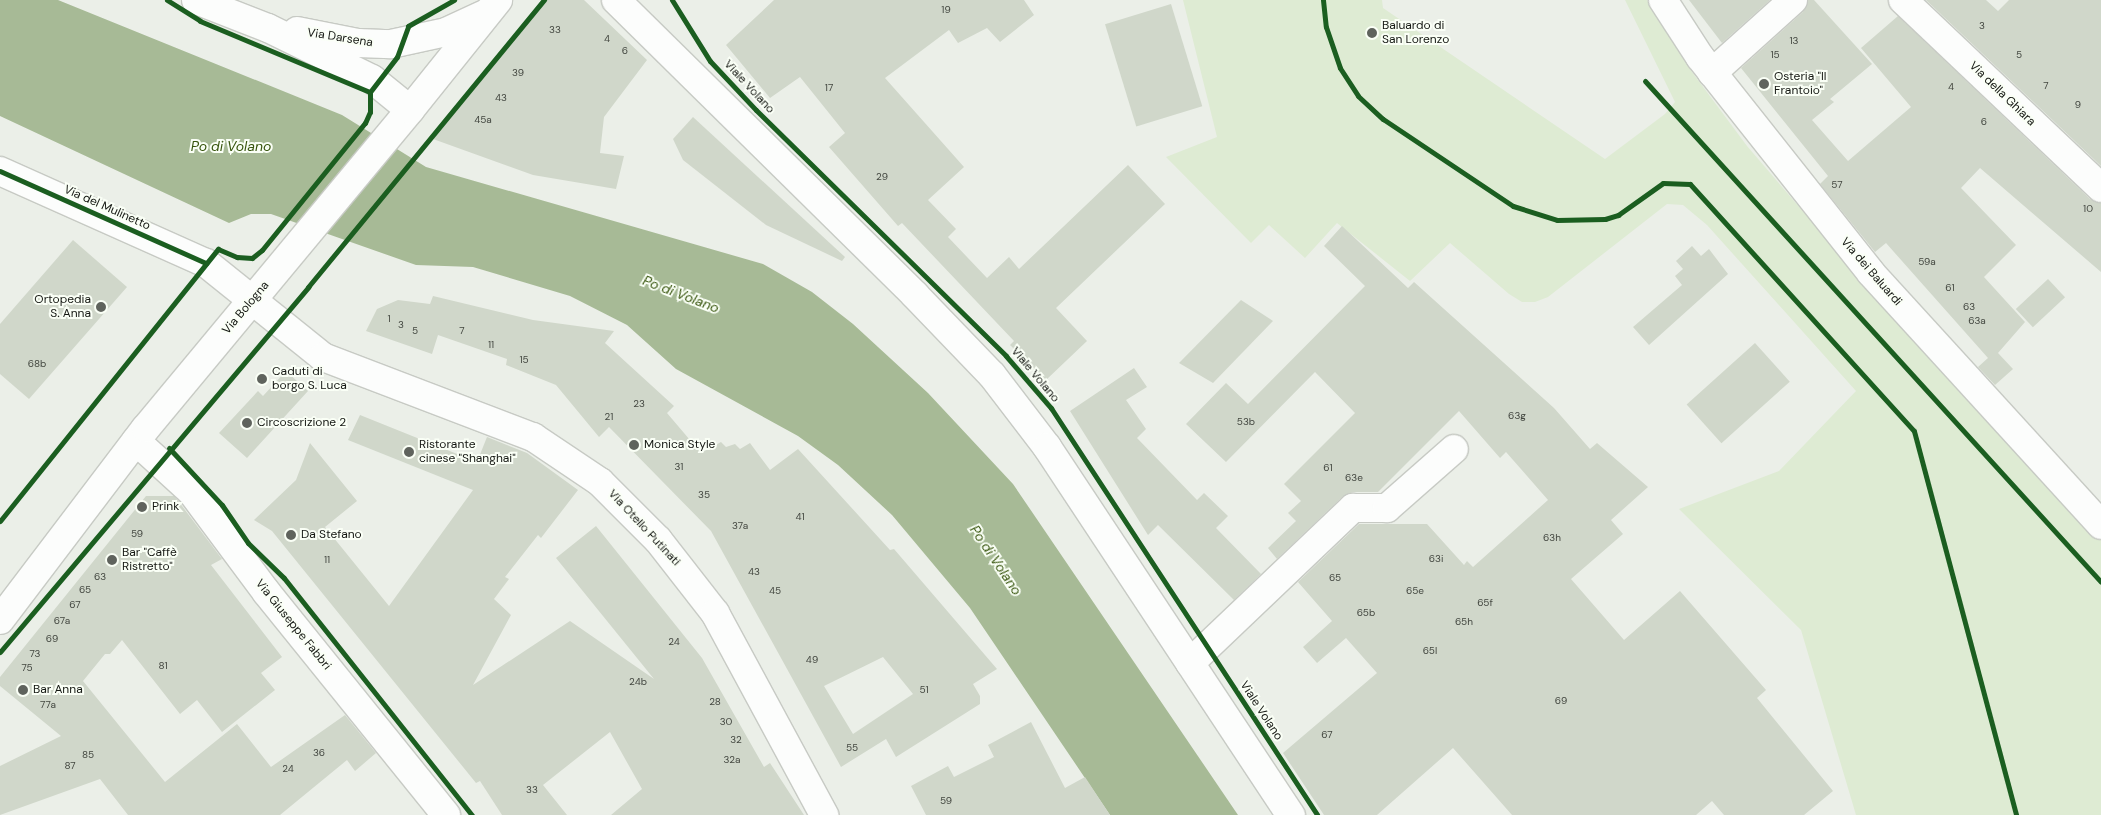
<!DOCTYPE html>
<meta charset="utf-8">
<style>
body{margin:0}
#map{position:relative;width:2101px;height:815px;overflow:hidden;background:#ebefe8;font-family:"DM Sans",sans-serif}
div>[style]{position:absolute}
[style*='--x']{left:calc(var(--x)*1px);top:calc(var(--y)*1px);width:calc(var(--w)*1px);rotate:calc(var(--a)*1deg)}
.green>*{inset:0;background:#deebd3}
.water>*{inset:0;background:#a7ba96}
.building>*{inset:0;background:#d0d7ca;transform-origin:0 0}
.roads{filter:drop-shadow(1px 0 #c7cac4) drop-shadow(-1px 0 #c7cac4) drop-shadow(0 1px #c7cac4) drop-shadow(0 -1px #c7cac4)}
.minor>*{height:28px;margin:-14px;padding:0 14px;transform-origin:14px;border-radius:14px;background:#fcfdfc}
.tertiary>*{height:28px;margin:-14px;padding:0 14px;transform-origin:14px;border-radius:14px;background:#fcfdfc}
.secondary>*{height:28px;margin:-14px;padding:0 14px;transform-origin:14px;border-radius:14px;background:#fcfdfc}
.cycleway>*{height:5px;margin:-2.5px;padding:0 2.5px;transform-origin:2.5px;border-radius:2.5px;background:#1b5e20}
.dots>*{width:14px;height:14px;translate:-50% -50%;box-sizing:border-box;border:2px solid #fafff6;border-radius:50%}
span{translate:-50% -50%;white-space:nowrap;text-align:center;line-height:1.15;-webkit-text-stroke:4px #fafff6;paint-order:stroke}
.number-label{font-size:10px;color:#434740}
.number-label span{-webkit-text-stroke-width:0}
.poi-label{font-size:12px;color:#141712}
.left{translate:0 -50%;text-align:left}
.right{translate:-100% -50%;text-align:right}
.street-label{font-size:12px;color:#141712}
.water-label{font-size:14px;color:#37550d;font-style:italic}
</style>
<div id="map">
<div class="green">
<div style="clip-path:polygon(1183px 0,1382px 0,1383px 8px,1605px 159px,1665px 114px,1675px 102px,1625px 0,1647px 0,1692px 72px,1747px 146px,1813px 223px,2101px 537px,2101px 815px,1856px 815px,1801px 630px,1679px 509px,1779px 471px,1856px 391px,1707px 225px,1683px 205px,1667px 204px,1548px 297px,1535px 302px,1522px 302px,1509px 294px,1450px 243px,1410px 281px,1337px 223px,1305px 258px,1269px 225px,1251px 243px,1166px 157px,1217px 137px)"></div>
</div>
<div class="water">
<div style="clip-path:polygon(0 0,58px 0,342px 115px,426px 167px,763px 264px,812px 292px,853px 324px,928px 393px,1013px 484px,1238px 815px,1110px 815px,970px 608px,892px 515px,838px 465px,798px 436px,676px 369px,627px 325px,570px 296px,473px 267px,416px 265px,271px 214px,251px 214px,229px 223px,0 116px)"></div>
</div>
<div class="building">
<div style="clip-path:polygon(547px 0,584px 0,647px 60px,604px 117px,600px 153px,624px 156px,616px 189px,533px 175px,433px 139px)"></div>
<div style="clip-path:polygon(774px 0,1024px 0,1034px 15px,1000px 42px,987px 28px,958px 43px,949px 30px,885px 78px,964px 167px,928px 200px,956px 229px,948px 237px,987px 278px,1009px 257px,1019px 269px,1128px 165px,1165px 204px,1056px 308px,1087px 341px,1046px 380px,1010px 345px,1014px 341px,902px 223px,898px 226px,829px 147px,845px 133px,800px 77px,770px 98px,726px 45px)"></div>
<div style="clip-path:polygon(1689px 0,1770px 0,1722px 43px)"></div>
<div style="clip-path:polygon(1808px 0,1814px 0,1872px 64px,1830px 99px,1834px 102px,1812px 120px,1848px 161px,1911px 107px,1861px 48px,1898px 16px,2090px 199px,2101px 203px,2101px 272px,1980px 168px,1961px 188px,2016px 245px,1984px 277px,2025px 322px,1998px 353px,2013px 369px,1995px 385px,1978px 367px,1988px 358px,1886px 243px,1875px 252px,1820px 184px,1828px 176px,1741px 68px,1803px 12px)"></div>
<div style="clip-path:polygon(1926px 0,1986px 0,1998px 11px,2009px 0,2101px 0,2101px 166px)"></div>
<div style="left:1171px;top:4px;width:107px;height:69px;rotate:73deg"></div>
<div style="clip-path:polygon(693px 117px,845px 257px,842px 261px,766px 225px,683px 160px,673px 139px)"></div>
<div style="clip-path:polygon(1342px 226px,1408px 288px,1414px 282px,1554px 408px,1590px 449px,1597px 443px,1648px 487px,1611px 520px,1623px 534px,1571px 579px,1624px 640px,1680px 591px,1766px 690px,1757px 698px,1833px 791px,1804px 815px,1724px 815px,1712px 801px,1696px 815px,1512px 815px,1453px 748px,1377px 815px,1324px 815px,1283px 753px,1377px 673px,1346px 638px,1317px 663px,1303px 647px,1332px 621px,1298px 582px,1359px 524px,1427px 524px,1464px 565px,1467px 561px,1473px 567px,1548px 500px,1506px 452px,1500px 458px,1459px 411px,1378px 492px,1353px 492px,1342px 497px,1277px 559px,1268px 548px,1296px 521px,1288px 513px,1301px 501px,1284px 484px,1355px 413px,1315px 372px,1226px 462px,1186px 424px,1226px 383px,1248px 404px,1365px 286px,1324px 246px)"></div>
<div style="clip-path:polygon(73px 240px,127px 287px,29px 399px,0 374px,0 324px)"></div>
<div style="clip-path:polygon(1692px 246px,1701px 256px,1709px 249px,1728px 274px,1649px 345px,1633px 327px,1682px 285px,1675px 276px,1683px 269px,1676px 261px)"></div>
<div style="left:2048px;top:279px;width:25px;height:44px;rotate:47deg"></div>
<div style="clip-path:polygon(evenodd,433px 296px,533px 320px,614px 331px,605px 343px,674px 406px,667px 413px,701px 453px,721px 442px,726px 447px,735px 444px,740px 449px,750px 443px,770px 470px,798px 449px,890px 550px,894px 549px,997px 669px,973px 684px,980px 696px,980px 704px,896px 757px,886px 739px,841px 767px,711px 531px,609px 427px,599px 437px,556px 385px,506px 365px,507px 359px,438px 335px,432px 354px,366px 331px,377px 309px,398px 300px,430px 304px,433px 296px,883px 657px,913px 694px,853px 734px,824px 686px,883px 657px)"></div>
<div style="clip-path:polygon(1241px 300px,1273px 321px,1213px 383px,1179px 363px)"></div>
<div style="left:1755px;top:343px;width:52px;height:92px;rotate:48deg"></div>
<div style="clip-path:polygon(1134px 368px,1147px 387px,1126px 400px,1146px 429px,1137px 438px,1197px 500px,1204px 493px,1228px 516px,1216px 528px,1261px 574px,1234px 600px,1158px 525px,1148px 535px,1070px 411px)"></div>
<div style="clip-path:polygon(286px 371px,308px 391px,247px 458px,219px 433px,258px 391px,263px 396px)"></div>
<div style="clip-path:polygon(360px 415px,477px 462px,487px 437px,527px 453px,578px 490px,541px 538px,538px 535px,505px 577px,509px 579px,494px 599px,511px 615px,473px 685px,570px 621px,654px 679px,556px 558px,596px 526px,702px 658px,764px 767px,770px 763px,804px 815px,611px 815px,642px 789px,610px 732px,543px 785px,567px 815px,502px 815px,480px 781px,476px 783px,272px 531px,254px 520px,296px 480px,310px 443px,357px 501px,325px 527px,389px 606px,473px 490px,348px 440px)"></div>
<div style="clip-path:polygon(146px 496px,174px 496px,179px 502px,222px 559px,211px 565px,282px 657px,261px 673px,275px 690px,222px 732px,197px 700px,180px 714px,122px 640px,110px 654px,105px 654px,83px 681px,165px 782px,237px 724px,271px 767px,345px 715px,376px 753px,355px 771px,347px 760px,280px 815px,128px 815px,100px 779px,0 815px,0 766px,61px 736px,0 686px,0 677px)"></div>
<div style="clip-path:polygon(1031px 722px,1065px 788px,1085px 777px,1110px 815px,926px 815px,911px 786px,948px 766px,954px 777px,994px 757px,988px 745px)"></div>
</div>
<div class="roads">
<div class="minor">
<div style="--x:1663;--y:0;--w:68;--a:57"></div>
<div style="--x:1700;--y:57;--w:275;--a:51.6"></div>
<div style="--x:1871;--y:273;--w:341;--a:47.6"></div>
<div style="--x:1903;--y:0;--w:273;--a:43.5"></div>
<div style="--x:1712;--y:73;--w:109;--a:-42"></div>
<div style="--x:0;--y:171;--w:226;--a:24.1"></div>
<div style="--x:206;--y:263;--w:150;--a:38.8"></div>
<div style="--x:323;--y:357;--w:225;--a:20.9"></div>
<div style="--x:533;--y:437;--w:81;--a:33.9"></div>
<div style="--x:600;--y:482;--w:82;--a:45"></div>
<div style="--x:658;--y:540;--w:93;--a:52"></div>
<div style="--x:715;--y:613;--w:230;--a:61.6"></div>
<div style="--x:136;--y:441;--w:74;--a:42.3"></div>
<div style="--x:191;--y:491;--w:127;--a:53.3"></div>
<div style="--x:267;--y:593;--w:285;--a:51.1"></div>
<div style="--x:1190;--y:663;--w:225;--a:-43.6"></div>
<div style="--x:1353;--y:508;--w:34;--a:0"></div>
<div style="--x:1387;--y:508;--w:89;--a:-41.4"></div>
</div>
<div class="tertiary">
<div style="--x:0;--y:620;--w:241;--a:-52.8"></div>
<div style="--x:146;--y:428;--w:413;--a:-50.3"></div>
</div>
<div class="secondary">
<div style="--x:196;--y:0;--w:77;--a:21.3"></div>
<div style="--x:268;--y:28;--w:116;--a:26.1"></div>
<div style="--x:372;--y:79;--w:49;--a:39.2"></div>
<div style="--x:410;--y:110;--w:141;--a:-51.3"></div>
<div style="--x:616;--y:0;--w:419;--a:44.6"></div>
<div style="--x:914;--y:294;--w:112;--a:46.1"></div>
<div style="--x:992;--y:375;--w:91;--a:52.6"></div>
<div style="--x:1047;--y:447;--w:442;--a:56.5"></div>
<div style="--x:297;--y:31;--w:62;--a:11.1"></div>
<div style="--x:358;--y:43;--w:33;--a:2"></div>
<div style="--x:391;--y:44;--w:56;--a:-12.3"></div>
<div style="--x:446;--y:32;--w:40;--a:-25"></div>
</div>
</div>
<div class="cycleway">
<div style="--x:167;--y:0;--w:39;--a:32"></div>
<div style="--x:200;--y:21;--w:184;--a:22.7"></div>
<div style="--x:672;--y:0;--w:72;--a:58.1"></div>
<div style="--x:710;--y:61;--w:67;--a:46.8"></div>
<div style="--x:756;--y:110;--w:351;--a:44.5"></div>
<div style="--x:1006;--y:356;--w:69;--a:49.1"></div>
<div style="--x:1051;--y:408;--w:486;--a:56.8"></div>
<div style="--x:1323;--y:0;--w:27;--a:84"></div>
<div style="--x:1326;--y:27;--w:43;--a:71.1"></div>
<div style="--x:1340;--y:68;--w:33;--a:57"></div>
<div style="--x:1358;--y:96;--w:34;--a:43"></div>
<div style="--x:1383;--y:119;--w:156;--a:33.8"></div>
<div style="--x:1513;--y:206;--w:46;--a:17.7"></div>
<div style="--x:1557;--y:220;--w:48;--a:-1.2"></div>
<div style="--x:1605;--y:219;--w:14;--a:-17"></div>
<div style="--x:1618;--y:215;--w:55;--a:-35.4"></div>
<div style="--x:1663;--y:183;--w:27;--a:2"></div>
<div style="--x:1690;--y:184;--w:333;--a:47.8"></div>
<div style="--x:1914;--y:431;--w:397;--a:75.1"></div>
<div style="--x:1645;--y:81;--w:677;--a:47.69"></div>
<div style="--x:0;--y:171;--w:226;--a:24.1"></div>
<div style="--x:169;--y:448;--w:78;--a:47.1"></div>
<div style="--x:222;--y:505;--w:46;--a:55.6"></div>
<div style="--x:248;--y:543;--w:50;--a:44.2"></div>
<div style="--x:284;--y:578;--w:303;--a:51.6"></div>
<div style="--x:0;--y:521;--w:349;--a:-51.3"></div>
<div style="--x:218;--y:249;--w:21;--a:23"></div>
<div style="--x:237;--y:257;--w:15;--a:4"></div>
<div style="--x:252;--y:258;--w:13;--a:-39"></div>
<div style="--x:262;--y:250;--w:164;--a:-51"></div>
<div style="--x:365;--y:123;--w:12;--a:-66"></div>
<div style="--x:370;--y:112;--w:20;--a:-90"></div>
<div style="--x:370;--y:92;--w:44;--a:-52.4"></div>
<div style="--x:397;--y:57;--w:33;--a:-70"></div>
<div style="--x:408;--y:26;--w:53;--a:-29.5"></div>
<div style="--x:0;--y:652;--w:478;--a:-49.8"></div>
<div style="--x:308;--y:287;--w:372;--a:-50.6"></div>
</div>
<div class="dots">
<div style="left:1372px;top:33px;background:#5f635d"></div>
<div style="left:1764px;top:84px;background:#5f635d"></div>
<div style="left:101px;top:307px;background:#5f635d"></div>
<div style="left:262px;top:379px;background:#5f635d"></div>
<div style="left:247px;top:423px;background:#5f635d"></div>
<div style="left:634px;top:445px;background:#5f635d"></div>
<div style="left:409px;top:452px;background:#5f635d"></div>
<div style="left:142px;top:507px;background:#5f635d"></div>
<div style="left:291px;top:535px;background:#5f635d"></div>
<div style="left:112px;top:560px;background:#5f635d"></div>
<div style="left:23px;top:690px;background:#5f635d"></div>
</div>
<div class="number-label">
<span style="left:946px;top:10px">19</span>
<span style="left:1982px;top:26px">3</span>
<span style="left:555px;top:30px">33</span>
<span style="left:607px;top:39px">4</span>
<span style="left:1794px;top:41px">13</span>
<span style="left:625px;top:51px">6</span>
<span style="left:1775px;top:55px">15</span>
<span style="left:2019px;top:55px">5</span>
<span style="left:518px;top:73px">39</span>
<span style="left:2046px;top:86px">7</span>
<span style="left:1951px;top:87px">4</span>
<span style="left:829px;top:88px">17</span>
<span style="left:501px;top:98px">43</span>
<span style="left:2078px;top:105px">9</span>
<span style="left:483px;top:120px">45a</span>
<span style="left:1984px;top:122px">6</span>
<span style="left:882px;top:177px">29</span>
<span style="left:1837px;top:185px">57</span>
<span style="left:2088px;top:209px">10</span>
<span style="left:1927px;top:262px">59a</span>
<span style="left:1950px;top:288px">61</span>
<span style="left:1969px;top:307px">63</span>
<span style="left:389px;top:319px">1</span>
<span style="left:1977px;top:321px">63a</span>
<span style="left:401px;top:325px">3</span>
<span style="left:415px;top:331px">5</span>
<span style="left:462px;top:331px">7</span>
<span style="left:491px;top:345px">11</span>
<span style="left:524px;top:360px">15</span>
<span style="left:37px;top:364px">68b</span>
<span style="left:639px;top:404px">23</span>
<span style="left:1517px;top:416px">63g</span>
<span style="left:609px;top:417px">21</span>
<span style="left:1246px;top:422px">53b</span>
<span style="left:679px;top:467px">31</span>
<span style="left:1328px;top:468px">61</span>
<span style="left:1354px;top:478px">63e</span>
<span style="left:704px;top:495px">35</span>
<span style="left:800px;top:517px">41</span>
<span style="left:740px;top:526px">37a</span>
<span style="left:137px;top:534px">59</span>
<span style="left:1552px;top:538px">63h</span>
<span style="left:1436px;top:559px">63i</span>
<span style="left:327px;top:560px">11</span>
<span style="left:754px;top:572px">43</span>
<span style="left:100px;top:577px">63</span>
<span style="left:1335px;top:578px">65</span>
<span style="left:85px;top:590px">65</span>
<span style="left:775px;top:591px">45</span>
<span style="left:1415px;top:591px">65e</span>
<span style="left:1485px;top:603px">65f</span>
<span style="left:75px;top:605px">67</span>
<span style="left:1366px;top:613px">65b</span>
<span style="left:62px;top:621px">67a</span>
<span style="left:1464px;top:622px">65h</span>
<span style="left:52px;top:639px">69</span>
<span style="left:674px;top:642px">24</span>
<span style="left:1430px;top:651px">65l</span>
<span style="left:35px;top:654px">73</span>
<span style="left:812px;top:660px">49</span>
<span style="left:163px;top:666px">81</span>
<span style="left:27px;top:668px">75</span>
<span style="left:638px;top:682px">24b</span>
<span style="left:924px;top:690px">51</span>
<span style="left:1561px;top:701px">69</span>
<span style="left:715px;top:702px">28</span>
<span style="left:48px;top:705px">77a</span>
<span style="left:726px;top:722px">30</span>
<span style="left:1327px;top:735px">67</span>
<span style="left:736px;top:740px">32</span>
<span style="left:852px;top:748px">55</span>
<span style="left:319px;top:753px">36</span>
<span style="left:88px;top:755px">85</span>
<span style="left:732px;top:760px">32a</span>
<span style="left:70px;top:766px">87</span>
<span style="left:288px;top:769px">24</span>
<span style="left:532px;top:790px">33</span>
<span style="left:946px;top:801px">59</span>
</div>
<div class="poi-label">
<span class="left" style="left:1382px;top:33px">Baluardo di<br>San Lorenzo</span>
<span class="left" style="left:1774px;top:84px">Osteria "Il<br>Frantoio"</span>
<span class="right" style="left:91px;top:307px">Ortopedia<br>S. Anna</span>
<span class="left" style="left:272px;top:379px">Caduti di<br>borgo S. Luca</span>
<span class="left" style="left:257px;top:423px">Circoscrizione 2</span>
<span class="left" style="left:419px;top:452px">Ristorante<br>cinese "Shanghai"</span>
<span class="left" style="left:644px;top:445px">Monica Style</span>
<span class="left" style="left:152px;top:507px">Prink</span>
<span class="left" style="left:301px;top:535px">Da Stefano</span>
<span class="left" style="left:122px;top:560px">Bar "Caffè<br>Ristretto"</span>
<span class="left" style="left:33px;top:690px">Bar Anna</span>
</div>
<div class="street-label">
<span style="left:340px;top:38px;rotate:9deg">Via Darsena</span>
<span style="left:749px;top:87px;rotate:47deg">Viale Volano</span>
<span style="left:2002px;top:94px;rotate:44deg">Via della Ghiara</span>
<span style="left:107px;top:208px;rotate:24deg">Via del Mulinetto</span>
<span style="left:1871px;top:272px;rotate:49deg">Via dei Baluardi</span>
<span style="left:246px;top:308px;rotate:-50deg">Via Bologna</span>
<span style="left:1035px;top:375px;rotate:50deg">Viale Volano</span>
<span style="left:644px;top:528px;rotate:47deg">Via Otello Putinati</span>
<span style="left:293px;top:625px;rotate:51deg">Via Giuseppe Fabbri</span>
<span style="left:1261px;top:711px;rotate:57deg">Viale Volano</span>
</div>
<div class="water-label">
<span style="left:231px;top:146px">Po di Volano</span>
<span style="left:681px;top:294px;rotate:21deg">Po di Volano</span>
<span style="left:996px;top:560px;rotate:56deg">Po di Volano</span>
</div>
</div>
